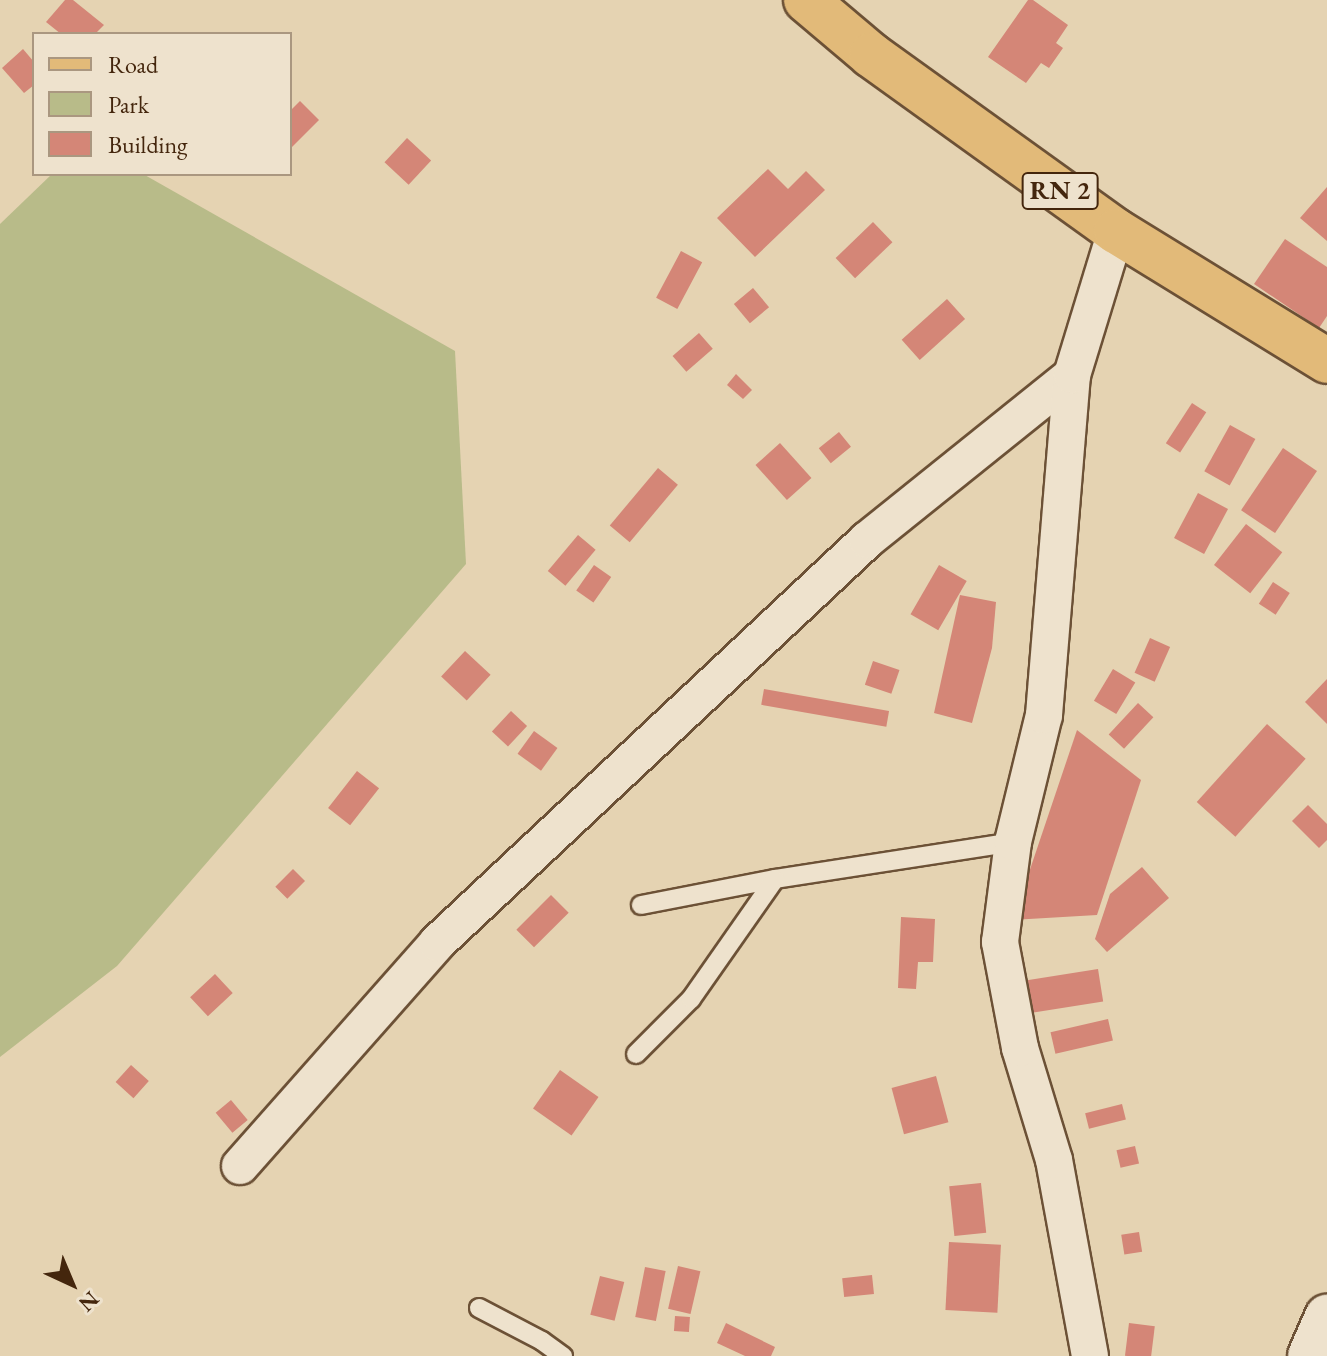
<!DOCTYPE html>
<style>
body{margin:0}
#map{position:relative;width:1327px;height:1356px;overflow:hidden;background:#e5d3b2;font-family:"EB Garamond",serif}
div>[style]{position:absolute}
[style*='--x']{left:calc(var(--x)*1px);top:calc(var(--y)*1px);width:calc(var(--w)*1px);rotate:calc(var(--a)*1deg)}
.green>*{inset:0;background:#b8bb89}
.building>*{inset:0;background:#d48677;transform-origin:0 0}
.roads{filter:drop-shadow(2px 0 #6c5136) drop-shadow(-2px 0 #6c5136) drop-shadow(0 2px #6c5136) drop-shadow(0 -2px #6c5136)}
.lane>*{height:18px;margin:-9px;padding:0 9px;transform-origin:9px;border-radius:9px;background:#eee2cd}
.street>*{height:36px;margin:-18px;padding:0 18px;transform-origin:18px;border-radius:18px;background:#eee2cd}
.secondary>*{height:44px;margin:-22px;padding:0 22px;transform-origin:22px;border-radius:22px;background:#eee2cd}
.primary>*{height:44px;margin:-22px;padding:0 22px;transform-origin:22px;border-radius:22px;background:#e2ba79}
span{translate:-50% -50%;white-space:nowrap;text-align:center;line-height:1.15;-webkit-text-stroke:8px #eee2cd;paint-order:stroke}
.shield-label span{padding:2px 6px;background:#eee2cd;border:2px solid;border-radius:6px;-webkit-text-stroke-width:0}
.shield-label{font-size:26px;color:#44260d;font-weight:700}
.legend{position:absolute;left:32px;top:32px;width:260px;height:144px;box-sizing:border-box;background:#eee2cd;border:2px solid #aa9780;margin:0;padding:10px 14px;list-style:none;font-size:24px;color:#44260d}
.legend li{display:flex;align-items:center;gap:16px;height:40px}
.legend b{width:40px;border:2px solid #aa9780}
.north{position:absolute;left:32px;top:1244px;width:80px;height:80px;-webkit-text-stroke:6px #eee2cd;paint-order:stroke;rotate:136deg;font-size:22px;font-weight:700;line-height:32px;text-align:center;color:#44260d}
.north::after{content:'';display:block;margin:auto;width:28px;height:36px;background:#44260d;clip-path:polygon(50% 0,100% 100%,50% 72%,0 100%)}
</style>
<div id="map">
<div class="green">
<div style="clip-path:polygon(52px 174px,143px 174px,455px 351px,466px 564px,117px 966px,0 1057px,0 224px)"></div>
</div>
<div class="building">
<div style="clip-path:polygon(65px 0,73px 0,104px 25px,95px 34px,61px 34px,46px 22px)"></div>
<div style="clip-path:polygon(1028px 0,1033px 0,1068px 25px,1056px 43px,1063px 48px,1049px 68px,1041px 63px,1026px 83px,988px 57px)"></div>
<div style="clip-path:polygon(23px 49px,34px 62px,34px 85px,24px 93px,2px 68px)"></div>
<div style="clip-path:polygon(300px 101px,319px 120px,290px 149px,290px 111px)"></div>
<div style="left:407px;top:138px;width:33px;height:33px;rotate:43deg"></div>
<div style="clip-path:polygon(768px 169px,788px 189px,806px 171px,825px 190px,755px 257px,717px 218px)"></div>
<div style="clip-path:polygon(1327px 187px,1327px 241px,1300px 218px)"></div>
<div style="left:873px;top:222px;width:28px;height:52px;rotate:46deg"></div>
<div style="clip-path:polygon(1285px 239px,1327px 267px,1327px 316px,1319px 328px,1254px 284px)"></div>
<div style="left:681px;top:251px;width:24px;height:53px;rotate:28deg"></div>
<div style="left:753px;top:288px;width:25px;height:25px;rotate:50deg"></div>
<div style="left:947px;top:299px;width:27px;height:61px;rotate:48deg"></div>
<div style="left:699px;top:333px;width:21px;height:35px;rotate:49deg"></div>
<div style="clip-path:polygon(736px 374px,752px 390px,743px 399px,727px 385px)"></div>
<div style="left:1192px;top:403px;width:17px;height:48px;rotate:33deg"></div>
<div style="left:1230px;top:425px;width:29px;height:53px;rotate:29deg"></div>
<div style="left:839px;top:432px;width:19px;height:26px;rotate:51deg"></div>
<div style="left:780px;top:443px;width:47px;height:33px;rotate:48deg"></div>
<div style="left:1283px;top:448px;width:41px;height:75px;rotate:34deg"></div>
<div style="left:658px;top:468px;width:26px;height:75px;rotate:40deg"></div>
<div style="left:1198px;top:493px;width:34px;height:51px;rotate:28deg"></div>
<div style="left:1246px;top:524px;width:46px;height:52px;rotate:38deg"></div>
<div style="left:578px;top:535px;width:23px;height:47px;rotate:40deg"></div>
<div style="left:594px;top:565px;width:21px;height:31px;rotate:35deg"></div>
<div style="left:939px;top:565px;width:32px;height:57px;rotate:30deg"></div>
<div style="left:1273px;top:582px;width:20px;height:26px;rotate:33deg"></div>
<div style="clip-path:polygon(960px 595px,996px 602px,992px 648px,972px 723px,934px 713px)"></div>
<div style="left:1150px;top:638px;width:22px;height:38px;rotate:24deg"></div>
<div style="left:465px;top:651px;width:35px;height:35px;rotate:43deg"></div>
<div style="left:873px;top:661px;width:28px;height:25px;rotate:19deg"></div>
<div style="left:1113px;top:669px;width:26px;height:37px;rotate:31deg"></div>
<div style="clip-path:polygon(1327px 679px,1327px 724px,1305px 702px)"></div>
<div style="left:764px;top:689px;width:127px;height:16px;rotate:10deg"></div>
<div style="left:1138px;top:703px;width:21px;height:43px;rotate:43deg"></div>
<div style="left:511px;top:711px;width:22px;height:28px;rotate:43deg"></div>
<div style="left:1267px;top:724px;width:52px;height:105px;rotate:42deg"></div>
<div style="clip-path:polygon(1077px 730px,1141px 780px,1097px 915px,1013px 920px)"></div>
<div style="left:534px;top:731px;width:29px;height:28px;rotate:36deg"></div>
<div style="left:357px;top:771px;width:28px;height:47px;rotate:38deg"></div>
<div style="clip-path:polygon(1308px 805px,1327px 824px,1327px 840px,1319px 848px,1292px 821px)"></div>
<div style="clip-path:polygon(1142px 867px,1169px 898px,1107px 952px,1095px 939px,1110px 894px)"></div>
<div style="left:293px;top:869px;width:17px;height:25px;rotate:45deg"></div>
<div style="left:551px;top:895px;width:25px;height:49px;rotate:45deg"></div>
<div style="clip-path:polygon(901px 917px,935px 919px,933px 962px,918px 962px,916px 989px,898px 988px)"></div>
<div style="left:1098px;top:969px;width:33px;height:88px;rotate:81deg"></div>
<div style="left:215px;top:974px;width:26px;height:34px;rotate:47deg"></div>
<div style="left:1108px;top:1019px;width:22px;height:59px;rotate:77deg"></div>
<div style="left:131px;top:1065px;width:24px;height:23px;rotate:42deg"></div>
<div style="left:560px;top:1070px;width:47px;height:47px;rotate:35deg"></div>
<div style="left:936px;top:1076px;width:48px;height:46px;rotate:75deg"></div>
<div style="left:231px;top:1100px;width:26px;height:20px;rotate:50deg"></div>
<div style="left:1122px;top:1104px;width:16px;height:38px;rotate:76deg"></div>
<div style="left:1135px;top:1146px;width:18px;height:19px;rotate:77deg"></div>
<div style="left:981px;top:1183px;width:50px;height:32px;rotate:84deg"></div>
<div style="left:1139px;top:1232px;width:20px;height:18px;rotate:81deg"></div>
<div style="left:949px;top:1242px;width:52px;height:68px;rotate:3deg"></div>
<div style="left:678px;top:1266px;width:23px;height:44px;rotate:13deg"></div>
<div style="left:645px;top:1267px;width:21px;height:51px;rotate:11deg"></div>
<div style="left:872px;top:1275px;width:19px;height:30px;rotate:84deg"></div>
<div style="left:600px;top:1276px;width:25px;height:40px;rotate:14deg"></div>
<div style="left:675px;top:1316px;width:15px;height:15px;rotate:4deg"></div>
<div style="clip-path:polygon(726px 1323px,775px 1347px,771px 1356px,745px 1356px,717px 1343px)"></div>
<div style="left:1129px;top:1323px;width:26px;height:33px;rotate:7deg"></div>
</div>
<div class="roads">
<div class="lane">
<div style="--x:641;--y:905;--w:136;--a:-11"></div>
<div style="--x:775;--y:879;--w:241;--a:-8.8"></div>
<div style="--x:636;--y:1054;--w:78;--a:-45"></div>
<div style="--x:691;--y:999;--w:146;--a:-55"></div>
<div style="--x:479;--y:1308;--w:71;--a:27.6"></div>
<div style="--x:542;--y:1341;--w:26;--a:36"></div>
</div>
<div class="street">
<div style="--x:240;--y:1166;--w:298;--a:-48.5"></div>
<div style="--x:437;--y:943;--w:589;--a:-43.14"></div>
<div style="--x:867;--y:540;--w:263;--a:-38.8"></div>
<div style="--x:1090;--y:1356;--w:199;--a:-100.4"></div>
<div style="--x:1054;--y:1160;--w:117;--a:-106.9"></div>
<div style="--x:1020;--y:1048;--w:108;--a:-100.7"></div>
<div style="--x:1000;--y:942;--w:101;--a:-82.6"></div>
<div style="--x:1013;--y:842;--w:131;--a:-76.3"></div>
<div style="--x:1044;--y:715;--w:341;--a:-85.3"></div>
<div style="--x:1072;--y:375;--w:151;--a:-73"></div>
</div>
<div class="secondary">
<div style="--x:1310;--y:1356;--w:43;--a:-66.4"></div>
</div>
<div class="primary">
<div style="--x:806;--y:0;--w:85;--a:40.2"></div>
<div style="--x:871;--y:55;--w:302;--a:35.7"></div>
<div style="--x:1116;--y:231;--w:248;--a:31.6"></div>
</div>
</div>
<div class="shield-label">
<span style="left:1060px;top:191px">RN 2</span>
</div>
<ul class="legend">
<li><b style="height:10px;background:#e2ba79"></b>Road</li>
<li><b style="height:22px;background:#b8bb89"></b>Park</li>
<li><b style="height:22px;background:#d48677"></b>Building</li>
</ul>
<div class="north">N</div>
</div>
